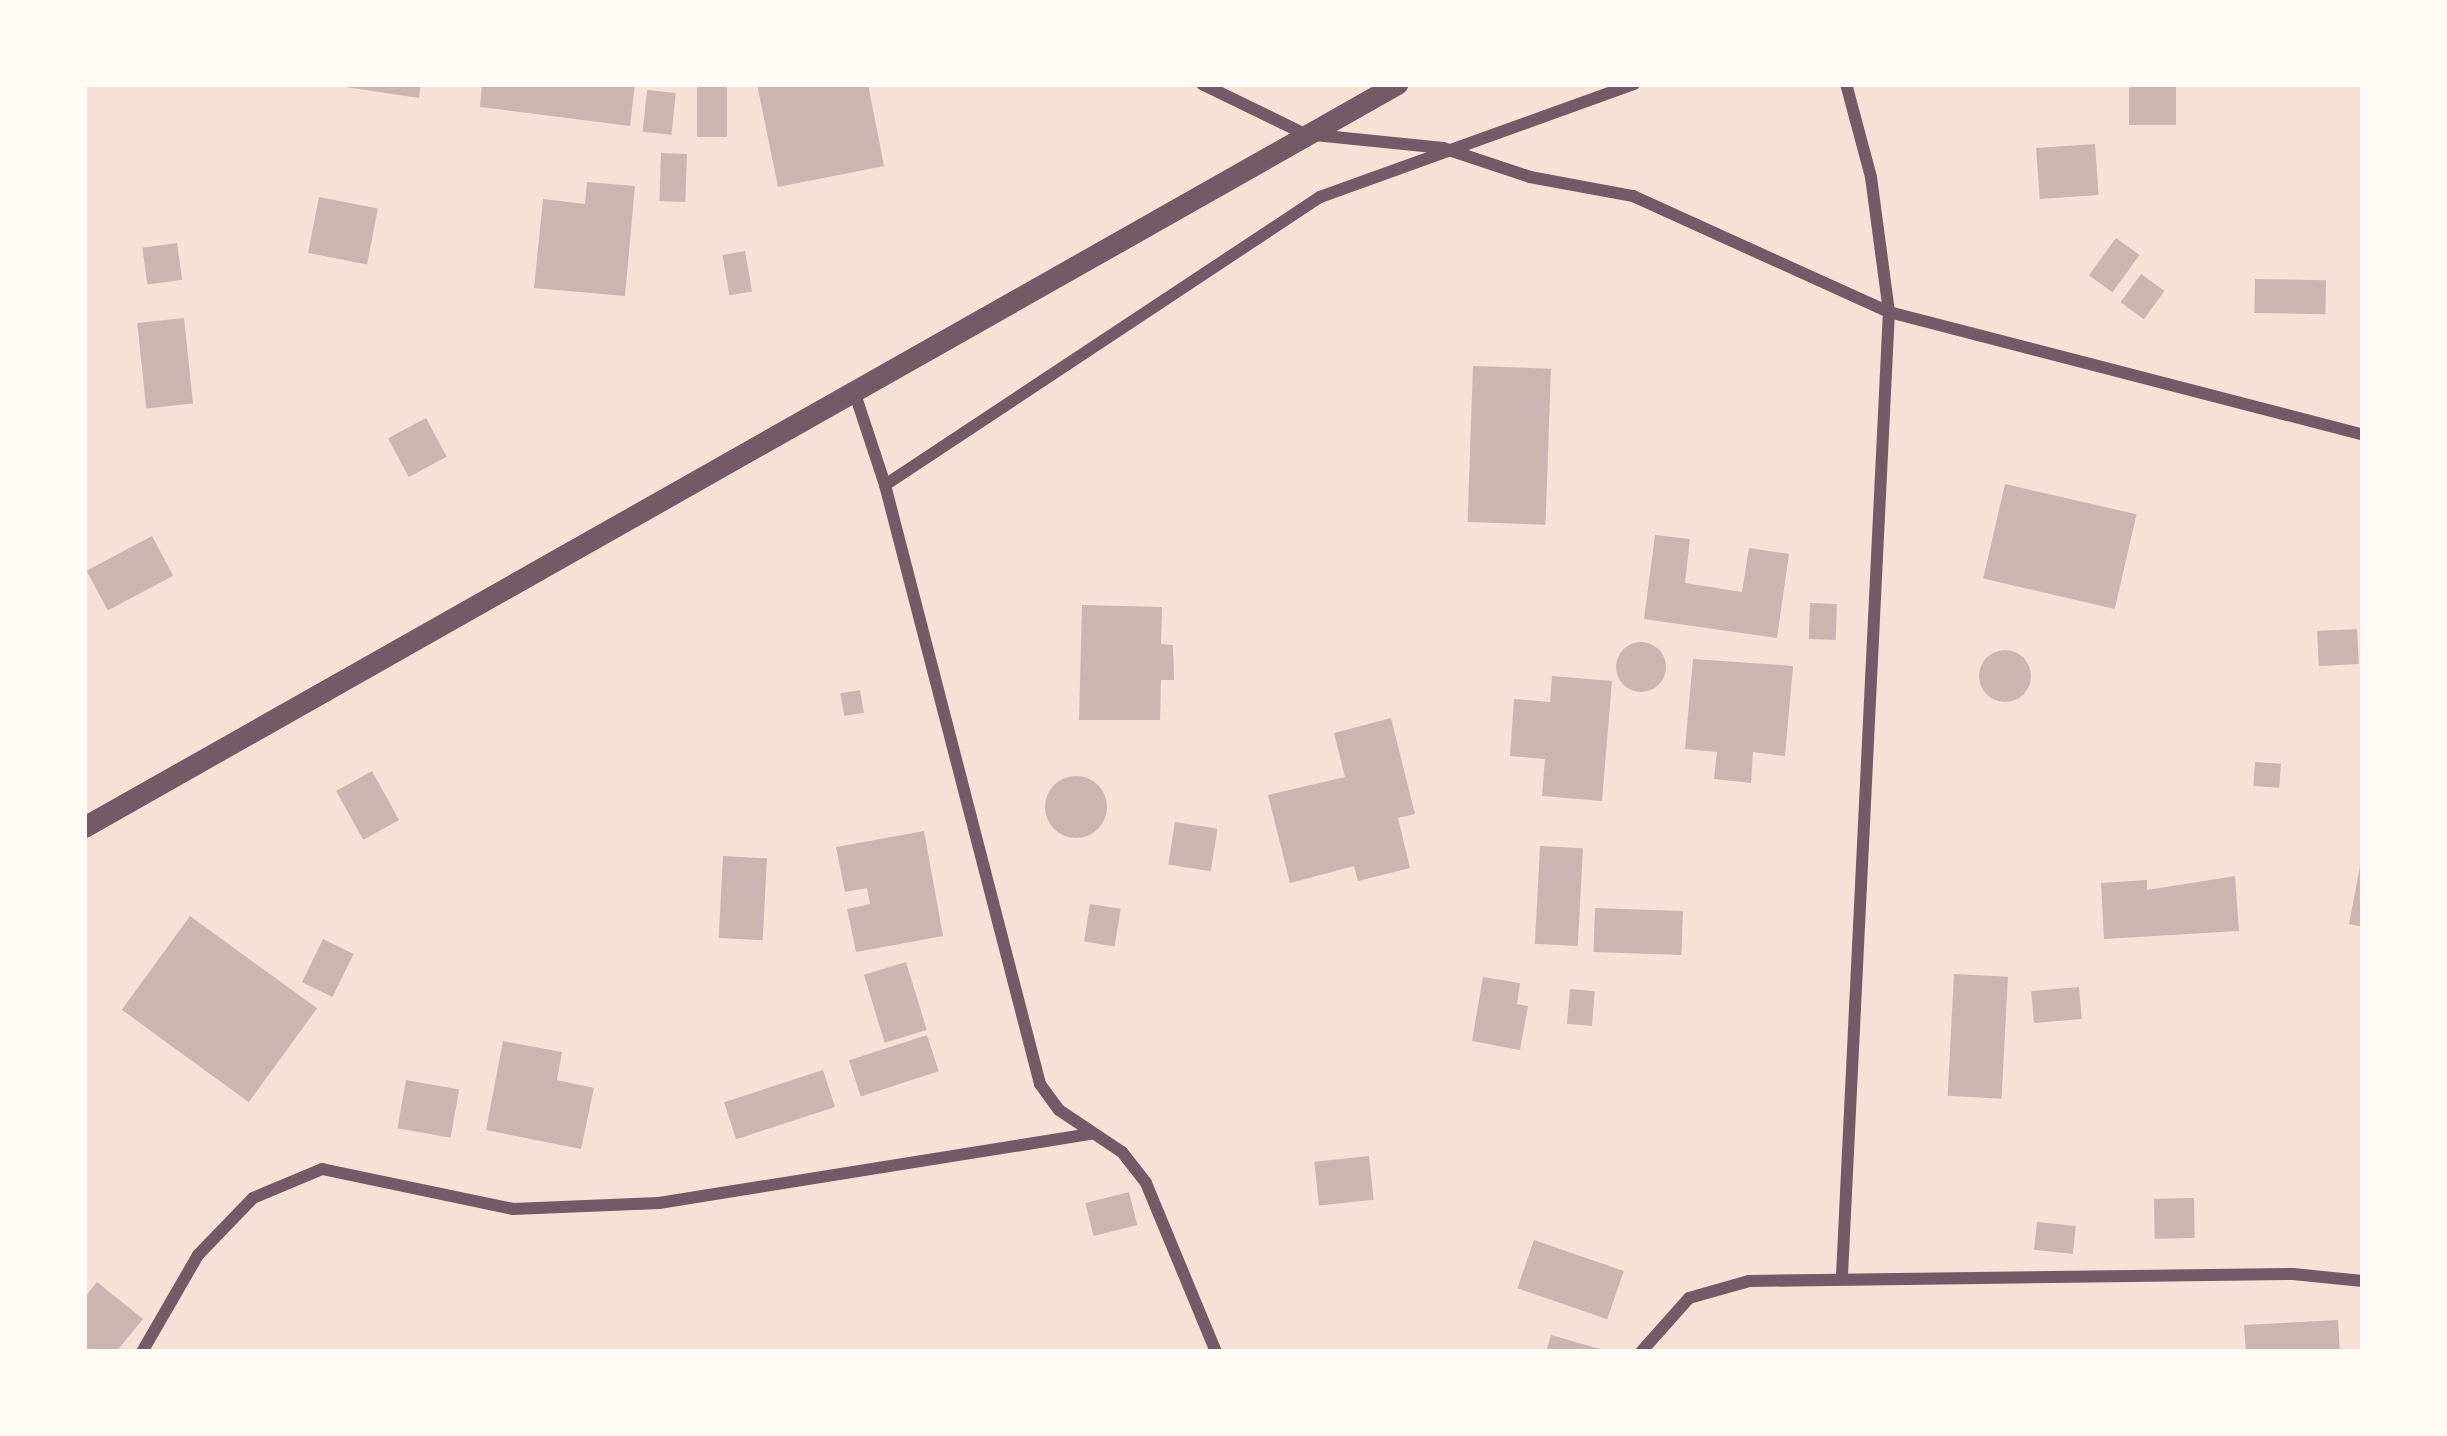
<!DOCTYPE html>
<style>
body{margin:0}
#map{position:relative;width:2447px;height:1436px;overflow:hidden;background:#f7e1d7;font-family:"Titillium Web",sans-serif}
div>[style]{position:absolute}
[style*='--x']{left:calc(var(--x)*1px);top:calc(var(--y)*1px);width:calc(var(--w)*1px);rotate:calc(var(--a)*1deg)}
.building>*{inset:0;background:#ccb4b1;transform-origin:0 0}
.round{border-radius:50%}
.minor>*{height:12px;margin:-6px;padding:0 6px;transform-origin:6px;border-radius:6px;background:#755966}
.tertiary>*{height:21px;margin:-10.5px;padding:0 10.5px;transform-origin:10.5px;border-radius:10.5px;background:#755966}
span{translate:-50% -50%;white-space:nowrap;text-align:center;line-height:1.15;-webkit-text-stroke:9px #fffaf5;paint-order:stroke}
.frame{position:absolute;inset:0;border:87px solid #fffaf5;pointer-events:none}
</style>
<div id="map">
<div class="building">
<div style="clip-path:polygon(326px 84px,421px 84px,419px 98px)"></div>
<div style="clip-path:polygon(482px 84px,635px 84px,630px 126px,480px 107px)"></div>
<div style="left:697px;top:84px;width:30px;height:53px"></div>
<div style="clip-path:polygon(757px 84px,868px 84px,884px 166px,778px 187px)"></div>
<div style="left:2129px;top:84px;width:47px;height:41px"></div>
<div style="left:647px;top:90px;width:29px;height:42px;rotate:6deg"></div>
<div style="left:2095px;top:144px;width:51px;height:59px;rotate:86deg"></div>
<div style="left:661px;top:153px;width:26px;height:48px;rotate:2deg"></div>
<div style="clip-path:polygon(587px 182px,635px 186px,625px 296px,534px 288px,543px 199px,585px 204px)"></div>
<div style="left:319px;top:197px;width:60px;height:57px;rotate:11deg"></div>
<div style="left:2116px;top:238px;width:29px;height:46px;rotate:36deg"></div>
<div style="left:177px;top:243px;width:37px;height:35px;rotate:82deg"></div>
<div style="left:745px;top:251px;width:41px;height:23px;rotate:80deg"></div>
<div style="left:2141px;top:274px;width:29px;height:35px;rotate:36deg"></div>
<div style="left:2255px;top:279px;width:71px;height:34px;rotate:1deg"></div>
<div style="left:184px;top:318px;width:86px;height:47px;rotate:84deg"></div>
<div style="left:1473px;top:366px;width:78px;height:156px;rotate:2deg"></div>
<div style="left:426px;top:418px;width:44px;height:43px;rotate:62deg"></div>
<div style="left:2005px;top:484px;width:135px;height:97px;rotate:13deg"></div>
<div style="clip-path:polygon(1655px 535px,1690px 539px,1685px 583px,1742px 592px,1749px 548px,1789px 554px,1777px 638px,1644px 619px)"></div>
<div style="left:152px;top:536px;width:45px;height:74px;rotate:62deg"></div>
<div style="left:1810px;top:603px;width:27px;height:36px;rotate:2deg"></div>
<div style="clip-path:polygon(1082px 605px,1162px 607px,1161px 644px,1173px 645px,1174px 680px,1161px 680px,1160px 720px,1079px 720px)"></div>
<div style="left:2357px;top:629px;width:35px;height:40px;rotate:87deg"></div>
<div class="round" style="left:1616px;top:642px;width:50px;height:50px"></div>
<div class="round" style="left:1979px;top:650px;width:52px;height:52px"></div>
<div style="clip-path:polygon(1693px 659px,1793px 666px,1785px 756px,1753px 752px,1751px 783px,1714px 779px,1717px 752px,1685px 749px)"></div>
<div style="clip-path:polygon(1552px 676px,1612px 681px,1602px 801px,1542px 796px,1545px 759px,1510px 756px,1514px 699px,1550px 702px)"></div>
<div style="left:860px;top:690px;width:23px;height:20px;rotate:80deg"></div>
<div style="clip-path:polygon(1391px 718px,1415px 814px,1398px 818px,1410px 868px,1358px 881px,1354px 866px,1290px 883px,1268px 795px,1345px 777px,1334px 733px)"></div>
<div style="left:2255px;top:762px;width:26px;height:24px;rotate:4deg"></div>
<div style="left:372px;top:771px;width:56px;height:41px;rotate:61deg"></div>
<div class="round" style="left:1045px;top:776px;width:62px;height:62px"></div>
<div style="left:1175px;top:822px;width:43px;height:43px;rotate:9deg"></div>
<div style="clip-path:polygon(924px 831px,943px 936px,856px 952px,847px 909px,870px 904px,867px 888px,845px 892px,836px 847px)"></div>
<div style="left:1540px;top:846px;width:43px;height:98px;rotate:3deg"></div>
<div style="left:723px;top:856px;width:44px;height:82px;rotate:3deg"></div>
<div style="clip-path:polygon(2361px 861px,2363px 861px,2363px 927px,2349px 924px)"></div>
<div style="clip-path:polygon(2235px 876px,2239px 931px,2104px 939px,2101px 883px,2147px 880px,2147px 890px)"></div>
<div style="left:1090px;top:904px;width:31px;height:38px;rotate:9deg"></div>
<div style="left:1595px;top:908px;width:88px;height:44px;rotate:2deg"></div>
<div style="left:190px;top:916px;width:157px;height:116px;rotate:36deg"></div>
<div style="left:323px;top:939px;width:34px;height:48px;rotate:26deg"></div>
<div style="left:906px;top:962px;width:71px;height:44px;rotate:73deg"></div>
<div style="left:1954px;top:974px;width:54px;height:122px;rotate:3deg"></div>
<div style="clip-path:polygon(1483px 977px,1520px 983px,1517px 1004px,1528px 1006px,1520px 1050px,1472px 1041px)"></div>
<div style="left:2079px;top:987px;width:32px;height:48px;rotate:85deg"></div>
<div style="left:1570px;top:989px;width:25px;height:35px;rotate:5deg"></div>
<div style="left:927px;top:1035px;width:38px;height:82px;rotate:72deg"></div>
<div style="clip-path:polygon(503px 1041px,562px 1052px,557px 1080px,594px 1088px,581px 1149px,486px 1130px)"></div>
<div style="left:823px;top:1070px;width:39px;height:104px;rotate:72deg"></div>
<div style="left:406px;top:1080px;width:54px;height:49px;rotate:10deg"></div>
<div style="left:1369px;top:1156px;width:44px;height:55px;rotate:84deg"></div>
<div style="left:1129px;top:1192px;width:34px;height:45px;rotate:76deg"></div>
<div style="left:2194px;top:1198px;width:40px;height:40px;rotate:89deg"></div>
<div style="left:2037px;top:1222px;width:39px;height:28px;rotate:6deg"></div>
<div style="left:1534px;top:1240px;width:95px;height:51px;rotate:19deg"></div>
<div style="clip-path:polygon(97px 1282px,143px 1319px,116px 1352px,84px 1352px,84px 1298px)"></div>
<div style="clip-path:polygon(2338px 1320px,2340px 1352px,2246px 1352px,2244px 1325px)"></div>
<div style="clip-path:polygon(1551px 1335px,1607px 1351px,1607px 1352px,1546px 1352px)"></div>
</div>
<div class="minor">
<div style="--x:1202;--y:84;--w:114;--a:25.9"></div>
<div style="--x:1305;--y:134;--w:139;--a:5.8"></div>
<div style="--x:1443;--y:148;--w:92;--a:18.4"></div>
<div style="--x:1530;--y:177;--w:105;--a:10.5"></div>
<div style="--x:1633;--y:196;--w:281;--a:24.4"></div>
<div style="--x:1889;--y:312;--w:490;--a:14.5"></div>
<div style="--x:854;--y:391;--w:99;--a:71.7"></div>
<div style="--x:885;--y:485;--w:619;--a:75.49"></div>
<div style="--x:1040;--y:1084;--w:32;--a:54"></div>
<div style="--x:1059;--y:1110;--w:76;--a:33.7"></div>
<div style="--x:1122;--y:1152;--w:39;--a:52"></div>
<div style="--x:1146;--y:1183;--w:183;--a:67.5"></div>
<div style="--x:885;--y:485;--w:522;--a:-33.51"></div>
<div style="--x:1320;--y:197;--w:334;--a:-19.8"></div>
<div style="--x:1842;--y:1275;--w:964;--a:-87.21"></div>
<div style="--x:1889;--y:312;--w:136;--a:-97.6"></div>
<div style="--x:1871;--y:177;--w:96;--a:-105"></div>
<div style="--x:142;--y:1352;--w:112;--a:-60"></div>
<div style="--x:198;--y:1255;--w:79;--a:-46"></div>
<div style="--x:253;--y:1198;--w:75;--a:-22.8"></div>
<div style="--x:322;--y:1169;--w:195;--a:11.8"></div>
<div style="--x:513;--y:1209;--w:146;--a:-2.4"></div>
<div style="--x:659;--y:1203;--w:437;--a:-9.1"></div>
<div style="--x:1641;--y:1352;--w:72;--a:-48.4"></div>
<div style="--x:1689;--y:1298;--w:62;--a:-15.8"></div>
<div style="--x:1749;--y:1281;--w:544;--a:-0.74"></div>
<div style="--x:2293;--y:1274;--w:70;--a:5.7"></div>
</div>
<div class="tertiary">
<div style="--x:84;--y:827;--w:1509;--a:-29.5"></div>
</div>
<div class="frame"></div>
</div>
